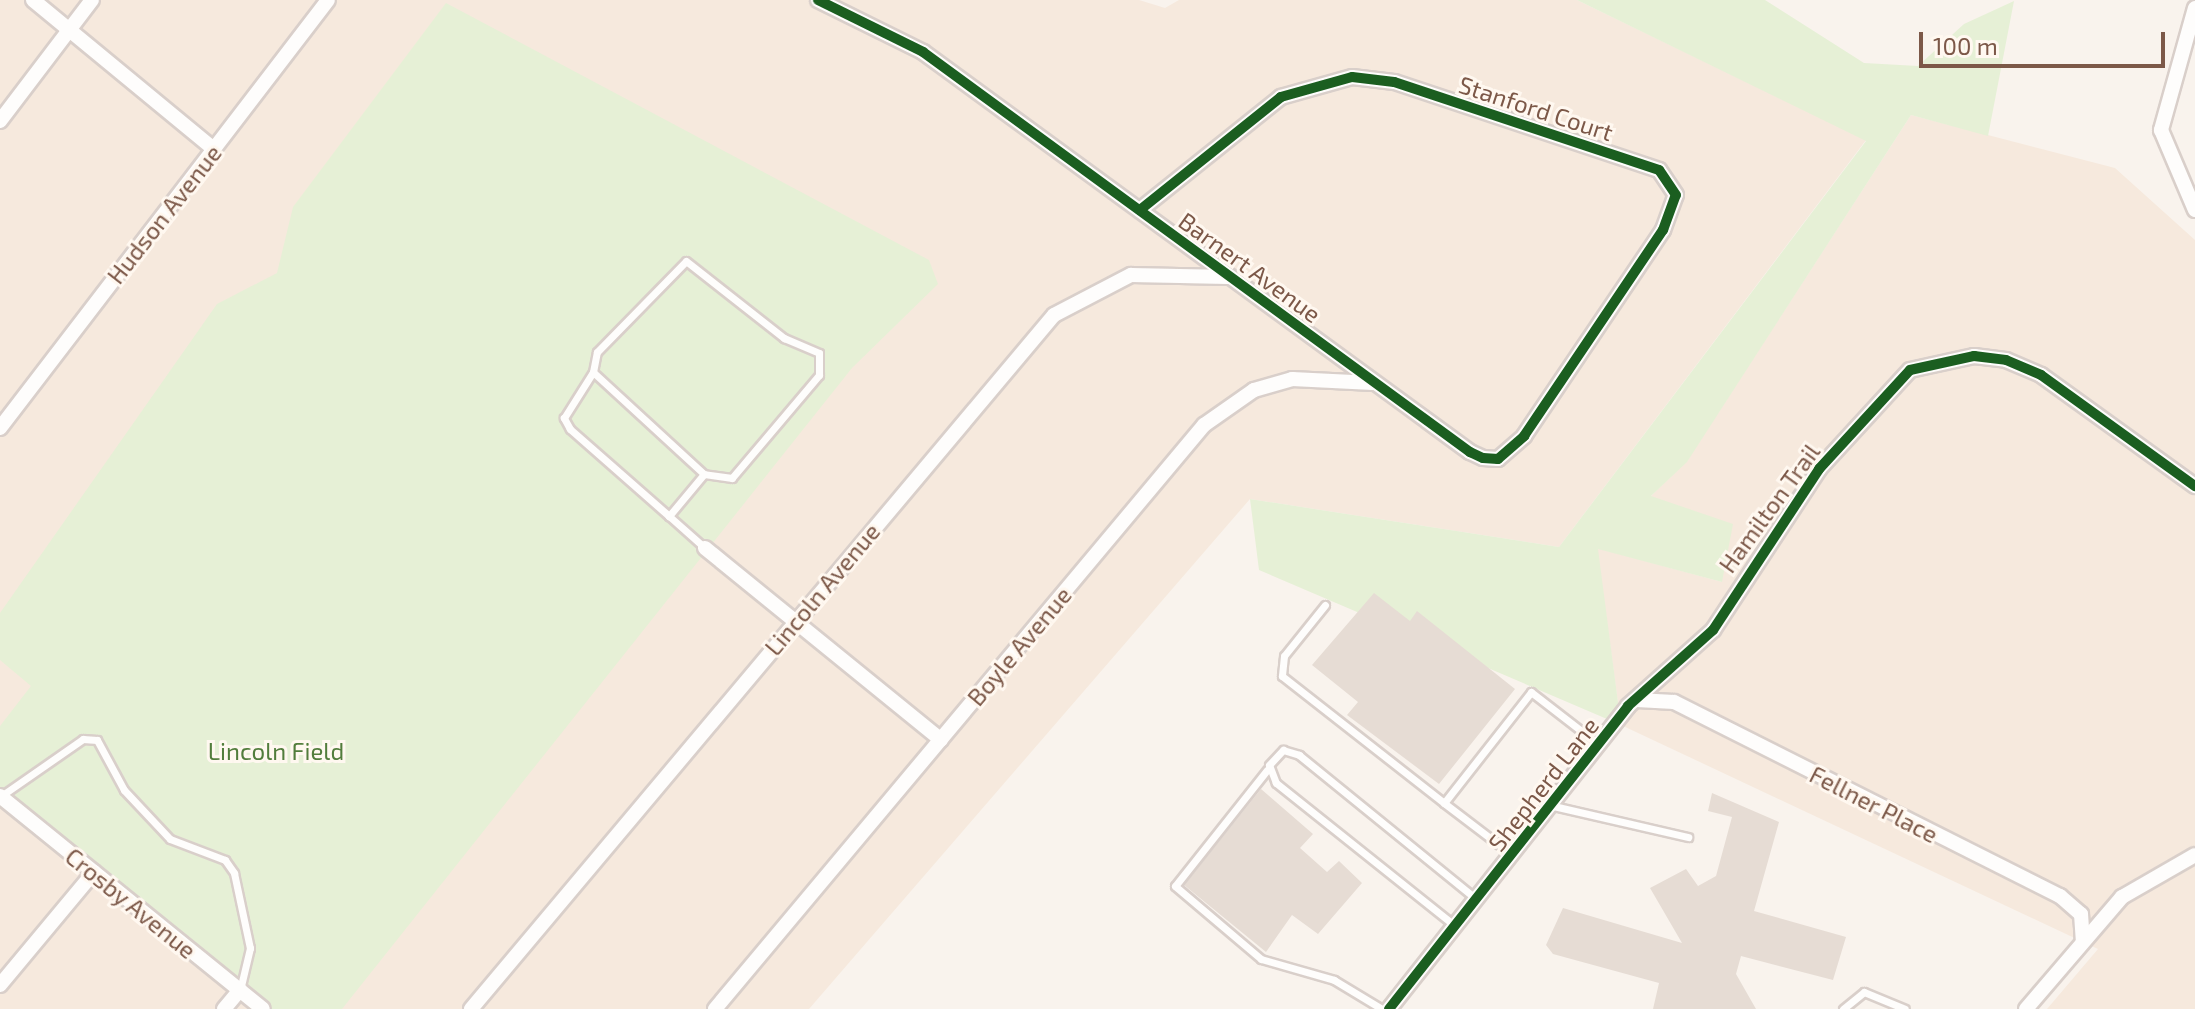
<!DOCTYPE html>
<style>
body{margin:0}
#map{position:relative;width:2195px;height:1009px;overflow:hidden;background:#f9f3ed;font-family:"Exo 2",sans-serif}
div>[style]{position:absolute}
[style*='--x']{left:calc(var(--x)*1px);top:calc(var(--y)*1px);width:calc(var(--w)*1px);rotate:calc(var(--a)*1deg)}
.residential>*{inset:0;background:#f6e9dd}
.green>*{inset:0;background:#e6f0d6}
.building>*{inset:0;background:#e6dcd4}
.roads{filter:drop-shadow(2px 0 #d9cfca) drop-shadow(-2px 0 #d9cfca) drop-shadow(0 2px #d9cfca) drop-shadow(0 -2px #d9cfca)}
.lane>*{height:7px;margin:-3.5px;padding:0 3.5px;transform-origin:3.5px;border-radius:3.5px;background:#fefdfc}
.street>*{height:14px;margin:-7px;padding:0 7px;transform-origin:7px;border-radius:7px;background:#fefdfc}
.cycleway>*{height:10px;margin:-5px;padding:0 5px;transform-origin:5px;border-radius:5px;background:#1b5e20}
span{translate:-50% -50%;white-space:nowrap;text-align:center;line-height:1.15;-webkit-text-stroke:6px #fff8f0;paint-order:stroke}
.street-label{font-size:24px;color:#7c5848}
.park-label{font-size:24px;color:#527d3c}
.scale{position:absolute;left:1919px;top:32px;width:246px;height:36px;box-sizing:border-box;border:4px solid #7c5848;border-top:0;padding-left:10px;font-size:24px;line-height:28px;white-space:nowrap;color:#7c5848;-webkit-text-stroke:6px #fff8f0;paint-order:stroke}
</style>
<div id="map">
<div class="residential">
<div style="clip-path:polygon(0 0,1139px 0,1165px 8px,1179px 0,1577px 0,1866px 140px,1559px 547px,1250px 499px,809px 1009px,0 1009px)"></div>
<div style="clip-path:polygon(1911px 115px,2115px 168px,2195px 240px,2195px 1009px,2047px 1009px,2098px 949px,1621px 725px,1597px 548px,1722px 582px,1650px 497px,1687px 461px)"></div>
</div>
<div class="green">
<div style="clip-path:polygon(1577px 0,1765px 0,1864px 63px,1918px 66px,1964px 24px,2014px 1px,1988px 136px,1911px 115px,1687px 462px,1651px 496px,1733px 524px,1722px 582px,1598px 549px,1621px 725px,1259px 570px,1250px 499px,1559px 547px,1866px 141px)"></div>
<div style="clip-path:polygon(446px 3px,929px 260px,938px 284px,852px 368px,342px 1009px,253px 1009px,0 796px,0 726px,31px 686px,0 660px,0 613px,217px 304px,277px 273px,293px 207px)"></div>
</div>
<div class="building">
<div style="clip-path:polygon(1374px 593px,1410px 621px,1417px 611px,1515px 689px,1439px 784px,1347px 715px,1358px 702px,1312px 665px)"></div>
<div style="clip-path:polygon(1261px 789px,1313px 834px,1300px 848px,1327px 872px,1339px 861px,1362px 883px,1318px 934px,1292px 915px,1266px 952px,1184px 885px)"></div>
<div style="clip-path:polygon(1712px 793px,1779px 822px,1754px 911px,1846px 937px,1833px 980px,1741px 956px,1736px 974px,1756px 1009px,1653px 1009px,1659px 983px,1553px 954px,1546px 945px,1563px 908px,1682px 943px,1650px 888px,1686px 869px,1698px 886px,1716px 876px,1732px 817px,1708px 811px)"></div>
</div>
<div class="roads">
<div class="lane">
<div style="--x:593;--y:372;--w:20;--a:-79"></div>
<div style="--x:597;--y:352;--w:127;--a:-45.6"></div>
<div style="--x:686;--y:261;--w:125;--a:38.2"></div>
<div style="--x:784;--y:338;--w:38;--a:23"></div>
<div style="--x:819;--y:353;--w:22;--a:90"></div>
<div style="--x:819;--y:375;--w:135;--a:130.2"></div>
<div style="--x:732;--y:478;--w:28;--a:-172"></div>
<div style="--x:669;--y:516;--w:132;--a:-138.7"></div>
<div style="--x:570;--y:429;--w:13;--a:-119"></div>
<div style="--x:564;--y:418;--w:54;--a:-57.8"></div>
<div style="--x:593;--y:372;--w:151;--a:42.6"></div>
<div style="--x:704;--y:474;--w:55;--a:129.8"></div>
<div style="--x:669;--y:516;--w:48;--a:41.6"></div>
<div style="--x:1325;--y:605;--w:65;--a:128.8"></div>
<div style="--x:1284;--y:656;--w:20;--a:96"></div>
<div style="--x:1282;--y:676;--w:206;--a:38.1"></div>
<div style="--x:1267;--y:770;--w:148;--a:128.4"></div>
<div style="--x:1175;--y:886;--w:113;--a:40.3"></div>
<div style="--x:1261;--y:959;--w:76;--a:16"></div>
<div style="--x:1334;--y:980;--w:56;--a:31.1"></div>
<div style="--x:1;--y:796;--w:100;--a:-34.8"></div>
<div style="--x:83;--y:739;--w:14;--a:4"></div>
<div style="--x:97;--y:740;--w:57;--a:61.6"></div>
<div style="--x:124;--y:790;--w:67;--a:46.8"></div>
<div style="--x:170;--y:839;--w:59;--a:20.9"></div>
<div style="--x:225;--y:860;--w:16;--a:55"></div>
<div style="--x:234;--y:873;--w:77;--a:78"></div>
<div style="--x:250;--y:948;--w:43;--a:103.4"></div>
<div style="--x:1549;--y:805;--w:143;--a:13"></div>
<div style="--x:1511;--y:854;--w:84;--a:-142.7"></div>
<div style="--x:1444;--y:803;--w:141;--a:-51.9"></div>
<div style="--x:1531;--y:692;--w:85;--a:37.8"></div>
<div style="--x:1454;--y:925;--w:228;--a:-141.4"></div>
<div style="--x:1276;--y:783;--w:19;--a:-111"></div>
<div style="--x:1269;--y:765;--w:21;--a:-47"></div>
<div style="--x:1283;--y:750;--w:17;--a:17"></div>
<div style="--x:1299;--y:755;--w:228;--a:39.1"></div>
<div style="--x:1843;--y:1009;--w:27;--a:-39"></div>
<div style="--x:1864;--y:992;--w:44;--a:22.5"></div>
</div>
<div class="street">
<div style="--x:33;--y:0;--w:234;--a:39.5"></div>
<div style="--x:818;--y:0;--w:117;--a:26.3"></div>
<div style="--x:923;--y:52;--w:678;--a:36.18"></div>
<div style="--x:1470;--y:452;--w:14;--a:25"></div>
<div style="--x:1483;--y:458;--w:15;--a:4"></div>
<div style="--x:1498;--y:459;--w:35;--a:-41"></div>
<div style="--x:1524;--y:436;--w:249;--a:-56"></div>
<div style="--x:1663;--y:230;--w:37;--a:-70"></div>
<div style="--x:1676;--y:195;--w:30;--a:-124"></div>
<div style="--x:1659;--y:170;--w:279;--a:-161.6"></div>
<div style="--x:1394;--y:82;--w:42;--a:-173.2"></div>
<div style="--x:1352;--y:77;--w:74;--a:164.3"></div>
<div style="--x:1281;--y:97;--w:181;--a:141.3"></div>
<div style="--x:2195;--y:8;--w:127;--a:105.6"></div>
<div style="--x:2161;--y:130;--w:87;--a:67"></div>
<div style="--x:0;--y:121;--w:152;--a:-52.8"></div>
<div style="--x:0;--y:428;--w:539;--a:-52.54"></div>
<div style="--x:705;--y:548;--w:304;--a:39.1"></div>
<div style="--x:1637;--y:700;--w:37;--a:3"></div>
<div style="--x:1674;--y:702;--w:432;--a:26.7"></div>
<div style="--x:2060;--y:896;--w:28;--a:41"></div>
<div style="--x:2081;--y:914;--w:27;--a:86"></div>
<div style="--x:0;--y:796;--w:338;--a:39"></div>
<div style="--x:0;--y:985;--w:147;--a:-50.2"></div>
<div style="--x:224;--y:1009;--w:25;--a:-50"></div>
<div style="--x:471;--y:1009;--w:906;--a:-49.97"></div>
<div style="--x:1054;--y:315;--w:87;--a:-27.5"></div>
<div style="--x:1131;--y:275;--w:97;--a:1.2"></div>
<div style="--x:715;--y:1009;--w:762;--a:-50.06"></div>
<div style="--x:1204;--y:425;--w:61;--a:-35"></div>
<div style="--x:1254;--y:390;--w:40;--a:-16"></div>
<div style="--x:1292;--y:379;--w:81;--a:2.8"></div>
<div style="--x:1389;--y:1009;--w:386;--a:-51.7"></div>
<div style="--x:1628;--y:706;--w:114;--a:-41.8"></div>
<div style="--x:1713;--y:630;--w:193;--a:-56.6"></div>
<div style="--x:1819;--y:469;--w:134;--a:-47.4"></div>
<div style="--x:1910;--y:370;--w:66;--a:-12.3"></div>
<div style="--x:1974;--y:356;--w:32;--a:7"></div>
<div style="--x:2006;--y:360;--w:38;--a:23"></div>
<div style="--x:2041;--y:375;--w:190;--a:35.8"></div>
<div style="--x:2026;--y:1009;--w:148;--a:-49.4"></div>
<div style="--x:2122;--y:897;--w:84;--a:-29.9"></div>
</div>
</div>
<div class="cycleway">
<div style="--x:818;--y:0;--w:117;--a:26.3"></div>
<div style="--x:923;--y:52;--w:678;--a:36.18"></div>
<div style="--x:1470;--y:452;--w:14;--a:25"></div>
<div style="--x:1483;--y:458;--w:15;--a:4"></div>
<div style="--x:1498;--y:459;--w:35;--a:-41"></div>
<div style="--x:1524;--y:436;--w:249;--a:-56"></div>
<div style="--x:1663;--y:230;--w:37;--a:-70"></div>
<div style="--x:1676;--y:195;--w:30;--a:-124"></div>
<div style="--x:1659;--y:170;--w:279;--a:-161.6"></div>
<div style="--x:1394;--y:82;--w:42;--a:-173.2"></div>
<div style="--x:1352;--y:77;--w:74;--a:164.3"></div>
<div style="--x:1281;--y:97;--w:181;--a:141.3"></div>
<div style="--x:1389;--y:1009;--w:386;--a:-51.7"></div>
<div style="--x:1628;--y:706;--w:114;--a:-41.8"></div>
<div style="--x:1713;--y:630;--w:193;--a:-56.6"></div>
<div style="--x:1819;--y:469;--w:134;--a:-47.4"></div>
<div style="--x:1910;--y:370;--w:66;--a:-12.3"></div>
<div style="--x:1974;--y:356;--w:32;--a:7"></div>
<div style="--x:2006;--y:360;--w:38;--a:23"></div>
<div style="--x:2041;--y:375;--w:190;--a:35.8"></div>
</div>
<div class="street-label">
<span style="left:1536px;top:108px;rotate:18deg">Stanford Court</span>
<span style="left:164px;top:214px;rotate:-52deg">Hudson Avenue</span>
<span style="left:1250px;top:267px;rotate:36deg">Barnert Avenue</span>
<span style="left:1769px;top:508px;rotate:-54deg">Hamilton Trail</span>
<span style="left:822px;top:589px;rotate:-50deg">Lincoln Avenue</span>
<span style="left:1019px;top:646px;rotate:-50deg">Boyle Avenue</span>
<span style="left:1543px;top:784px;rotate:-52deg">Shepherd Lane</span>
<span style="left:1874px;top:804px;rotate:27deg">Fellner Place</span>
<span style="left:131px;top:903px;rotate:39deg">Crosby Avenue</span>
</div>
<div class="park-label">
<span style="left:276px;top:751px">Lincoln Field</span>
</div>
<div class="scale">100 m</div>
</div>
